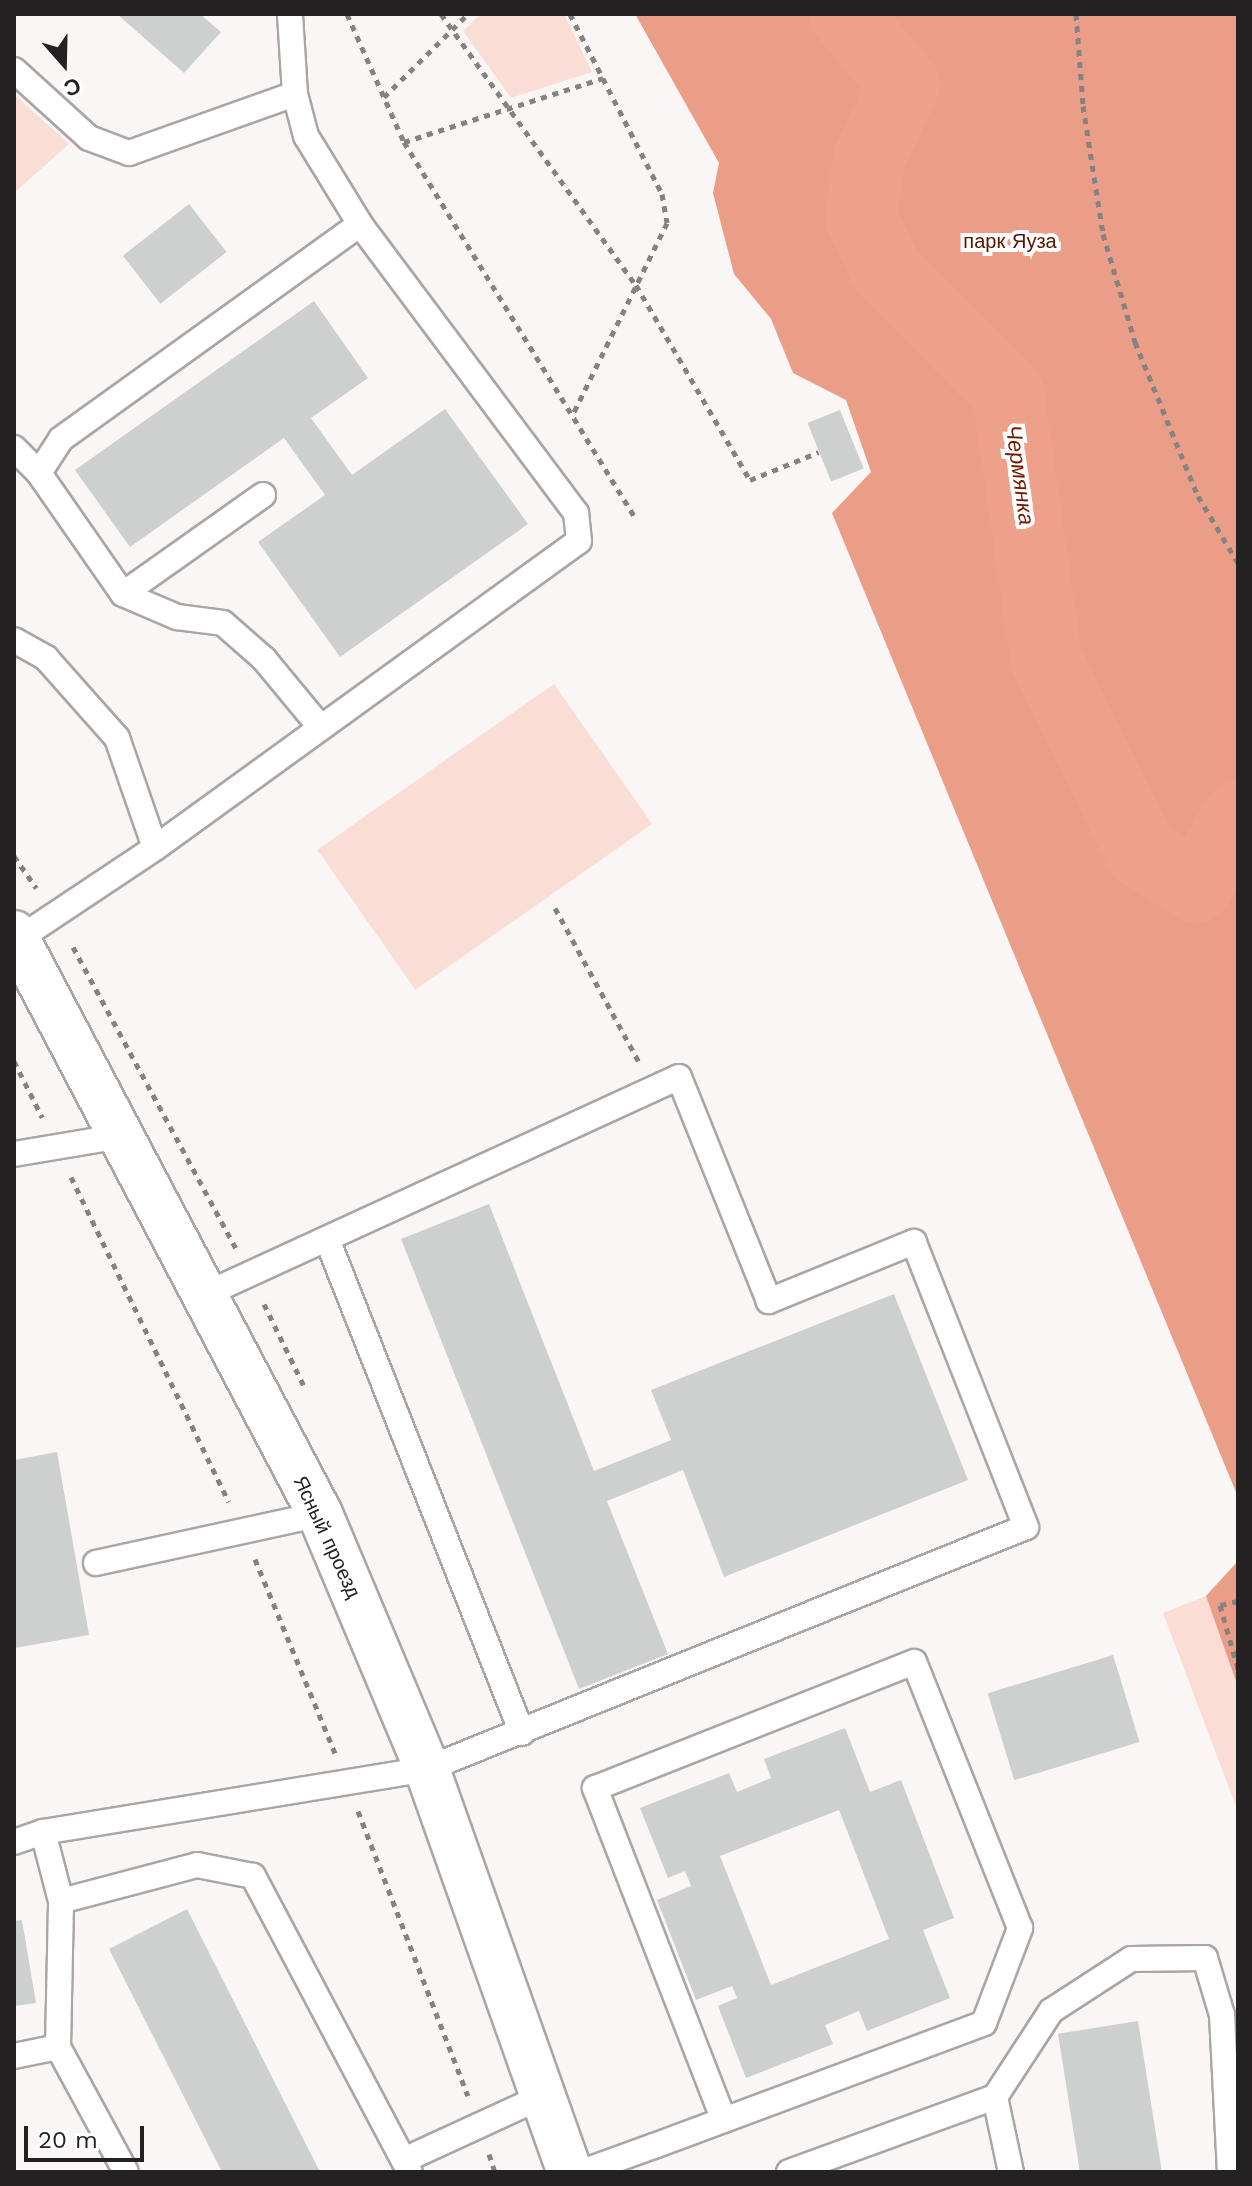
<!DOCTYPE html>
<meta charset="utf-8">
<style>
body{margin:0}
#map{position:relative;width:1252px;height:2186px;overflow:hidden;background:#faf6f5;font-family:"Work Sans",sans-serif}
div>[style]{position:absolute}
[style*='--x']{left:calc(var(--x)*1px);top:calc(var(--y)*1px);width:calc(var(--w)*1px);rotate:calc(var(--a)*1deg)}
.green>*{inset:0;background:#faded5;transform-origin:0 0}
.forest>*{inset:0;background:#ea9e88}
.river>*{height:72px;margin:-36px;padding:0 36px;transform-origin:36px;border-radius:36px;background:#eda18b}
.building>*{inset:0;background:#cdd0cf;transform-origin:0 0}
.path>*{height:5px;margin-top:-2.5px;transform-origin:0;background:repeating-linear-gradient(90deg,#858282 0 6px,transparent 0 12px)}
.roads{filter:drop-shadow(2px 0 #a9a6a5) drop-shadow(-2px 0 #a9a6a5) drop-shadow(0 2px #a9a6a5) drop-shadow(0 -2px #a9a6a5)}
.service>*{height:24px;margin:-12px;padding:0 12px;transform-origin:12px;border-radius:12px;background:#fff}
.tertiary>*{height:44px;margin:-22px;padding:0 22px;transform-origin:22px;border-radius:22px;background:#fff}
span{translate:-50% -50%;white-space:nowrap;text-align:center;line-height:1.15;-webkit-text-stroke:8px #fff;paint-order:stroke}
.park-label{font-size:20px;color:#561400}
.street-label{font-size:20px;color:#232121}
.water-label{font-size:22px;color:#721b00;font-style:italic}
.frame{position:absolute;inset:0;border:16px solid #232121;pointer-events:none}
.north{position:absolute;left:24px;top:24px;width:80px;height:80px;-webkit-text-stroke:6px #fff;paint-order:stroke;rotate:160deg;font-size:22px;font-weight:700;line-height:32px;text-align:center;color:#232121}
.north::after{content:'';display:block;margin:auto;width:28px;height:36px;background:#232121;clip-path:polygon(50% 0,100% 100%,50% 72%,0 100%)}
.scale{position:absolute;left:24px;top:2126px;width:120px;height:36px;box-sizing:border-box;border:4px solid #232121;border-top:0;padding-left:10px;font-size:24px;line-height:28px;white-space:nowrap;color:#232121;-webkit-text-stroke:6px #fff;paint-order:stroke}
</style>
<div id="map">
<div class="green">
<div style="clip-path:polygon(480px 14px,564px 14px,592px 72px,511px 98px,463px 31px)"></div>
<div style="clip-path:polygon(14px 94px,69px 144px,14px 193px)"></div>
<div style="left:554px;top:684px;width:171px;height:289px;rotate:55deg"></div>
<div style="clip-path:polygon(1238px 1561px,1238px 1812px,1163px 1613px,1206px 1596px)"></div>
</div>
<div class="forest">
<div style="clip-path:polygon(635px 14px,1238px 14px,1238px 1497px,832px 513px,871px 472px,846px 400px,793px 373px,771px 319px,734px 274px,713px 193px,719px 163px)"></div>
<div style="clip-path:polygon(1238px 1561px,1238px 1687px,1206px 1596px)"></div>
</div>
<div class="river">
<div style="--x:845;--y:14;--w:92;--a:49.9"></div>
<div style="--x:904;--y:84;--w:82;--a:115.3"></div>
<div style="--x:869;--y:158;--w:60;--a:97.7"></div>
<div style="--x:861;--y:217;--w:59;--a:64.7"></div>
<div style="--x:886;--y:270;--w:173;--a:45.2"></div>
<div style="--x:1008;--y:393;--w:268;--a:81.8"></div>
<div style="--x:1046;--y:658;--w:215;--a:64"></div>
<div style="--x:1140;--y:851;--w:67;--a:32.7"></div>
<div style="--x:1196;--y:887;--w:81;--a:-58.7"></div>
</div>
<div class="building">
<div style="clip-path:polygon(117px 14px,200px 14px,221px 32px,184px 73px)"></div>
<div style="left:189px;top:204px;width:61px;height:84px;rotate:52deg"></div>
<div style="clip-path:polygon(314px 301px,368px 378px,311px 418px,352px 475px,445px 409px,528px 524px,340px 657px,258px 542px,325px 495px,284px 438px,130px 547px,75px 470px)"></div>
<div style="left:840px;top:410px;width:63px;height:35px;rotate:68deg"></div>
<div style="clip-path:polygon(489px 1204px,594px 1471px,671px 1440px,651px 1390px,894px 1294px,968px 1480px,724px 1577px,683px 1470px,607px 1501px,668px 1654px,579px 1689px,401px 1239px)"></div>
<div style="clip-path:polygon(57px 1452px,89px 1635px,14px 1648px,14px 1460px)"></div>
<div style="left:1113px;top:1655px;width:91px;height:131px;rotate:73deg"></div>
<div style="clip-path:polygon(evenodd,845px 1728px,870px 1792px,901px 1780px,954px 1918px,923px 1930px,950px 1998px,867px 2031px,859px 2011px,825px 2025px,833px 2044px,746px 2078px,718px 2006px,737px 1998px,732px 1986px,696px 2000px,657px 1900px,691px 1886px,685px 1871px,668px 1878px,640px 1808px,729px 1773px,737px 1792px,771px 1778px,764px 1759px,845px 1728px,839px 1810px,889px 1939px,771px 1985px,720px 1856px,839px 1810px)"></div>
<div style="clip-path:polygon(187px 1909px,320px 2172px,222px 2172px,109px 1949px)"></div>
<div style="clip-path:polygon(22px 1920px,36px 2003px,14px 2006px,14px 1921px)"></div>
<div style="left:1138px;top:2021px;width:153px;height:81px;rotate:81deg"></div>
</div>
<div class="path">
<div style="--x:347;--y:14;--w:140;--a:66"></div>
<div style="--x:404;--y:142;--w:439;--a:58.4"></div>
<div style="--x:441;--y:14;--w:334;--a:54.3"></div>
<div style="--x:636;--y:285;--w:226;--a:59.7"></div>
<div style="--x:750;--y:480;--w:74;--a:-22.1"></div>
<div style="--x:570;--y:14;--w:202;--a:62.9"></div>
<div style="--x:662;--y:194;--w:29;--a:80"></div>
<div style="--x:667;--y:223;--w:215;--a:116.2"></div>
<div style="--x:1076;--y:14;--w:92;--a:85.6"></div>
<div style="--x:1083;--y:106;--w:130;--a:81.1"></div>
<div style="--x:1103;--y:234;--w:113;--a:73.5"></div>
<div style="--x:1135;--y:342;--w:166;--a:67.8"></div>
<div style="--x:1198;--y:496;--w:78;--a:59.2"></div>
<div style="--x:384;--y:97;--w:118;--a:-44.7"></div>
<div style="--x:404;--y:142;--w:209;--a:-17.8"></div>
<div style="--x:14;--y:856;--w:39;--a:55"></div>
<div style="--x:555;--y:908;--w:175;--a:61.4"></div>
<div style="--x:73;--y:947;--w:342;--a:61.6"></div>
<div style="--x:14;--y:1061;--w:63;--a:63.4"></div>
<div style="--x:71;--y:1177;--w:361;--a:64.1"></div>
<div style="--x:264;--y:1304;--w:93;--a:64"></div>
<div style="--x:255;--y:1559;--w:210;--a:67.6"></div>
<div style="--x:1238;--y:1601;--w:18;--a:167"></div>
<div style="--x:1220;--y:1605;--w:66;--a:74.3"></div>
<div style="--x:358;--y:1811;--w:305;--a:68.9"></div>
<div style="--x:489;--y:2154;--w:19;--a:72"></div>
</div>
<div class="roads">
<div class="service">
<div style="--x:14;--y:70;--w:101;--a:42.2"></div>
<div style="--x:89;--y:138;--w:43;--a:20.6"></div>
<div style="--x:129;--y:153;--w:176;--a:-19.6"></div>
<div style="--x:14;--y:448;--w:35;--a:45"></div>
<div style="--x:263;--y:495;--w:171;--a:144.7"></div>
<div style="--x:123;--y:594;--w:147;--a:-124.8"></div>
<div style="--x:39;--y:473;--w:40;--a:-57.1"></div>
<div style="--x:61;--y:439;--w:368;--a:-35.7"></div>
<div style="--x:123;--y:594;--w:59;--a:23.1"></div>
<div style="--x:177;--y:617;--w:46;--a:7.4"></div>
<div style="--x:223;--y:623;--w:55;--a:41.3"></div>
<div style="--x:264;--y:659;--w:89;--a:50.4"></div>
<div style="--x:14;--y:640;--w:37;--a:29"></div>
<div style="--x:46;--y:658;--w:107;--a:48.4"></div>
<div style="--x:117;--y:738;--w:116;--a:70.9"></div>
<div style="--x:14;--y:942;--w:169;--a:-33.7"></div>
<div style="--x:155;--y:848;--w:523;--a:-35.91"></div>
<div style="--x:579;--y:541;--w:28;--a:-96"></div>
<div style="--x:576;--y:513;--w:361;--a:-126.8"></div>
<div style="--x:360;--y:224;--w:103;--a:-121.5"></div>
<div style="--x:306;--y:136;--w:43;--a:-104.7"></div>
<div style="--x:295;--y:94;--w:80;--a:-93.6"></div>
<div style="--x:14;--y:1154;--w:109;--a:-9.5"></div>
<div style="--x:327;--y:1239;--w:531;--a:68.46"></div>
<div style="--x:96;--y:1563;--w:229;--a:-12.3"></div>
<div style="--x:43;--y:1832;--w:71;--a:75.4"></div>
<div style="--x:61;--y:1901;--w:141;--a:-14.8"></div>
<div style="--x:197;--y:1865;--w:57;--a:11.1"></div>
<div style="--x:253;--y:1876;--w:335;--a:62.1"></div>
<div style="--x:14;--y:1842;--w:31;--a:-19"></div>
<div style="--x:43;--y:1832;--w:389;--a:-9.3"></div>
<div style="--x:427;--y:1769;--w:646;--a:-22"></div>
<div style="--x:1026;--y:1527;--w:306;--a:-111.5"></div>
<div style="--x:914;--y:1242;--w:157;--a:157.9"></div>
<div style="--x:769;--y:1301;--w:241;--a:-111.9"></div>
<div style="--x:679;--y:1077;--w:523;--a:155.35"></div>
<div style="--x:58;--y:2047;--w:146;--a:-88.8"></div>
<div style="--x:14;--y:2056;--w:45;--a:-11.6"></div>
<div style="--x:58;--y:2047;--w:142;--a:61.5"></div>
<div style="--x:995;--y:2097;--w:77;--a:78"></div>
<div style="--x:404;--y:2160;--w:153;--a:-24.7"></div>
<div style="--x:582;--y:2172;--w:77;--a:-19.9"></div>
<div style="--x:654;--y:2146;--w:352;--a:-20.4"></div>
<div style="--x:984;--y:2023;--w:102;--a:-69.2"></div>
<div style="--x:1020;--y:1928;--w:286;--a:-111.7"></div>
<div style="--x:914;--y:1662;--w:343;--a:158.4"></div>
<div style="--x:595;--y:1788;--w:356;--a:68.8"></div>
<div style="--x:789;--y:2172;--w:219;--a:-20"></div>
<div style="--x:995;--y:2097;--w:103;--a:-56.9"></div>
<div style="--x:1051;--y:2011;--w:95;--a:-33"></div>
<div style="--x:1131;--y:1959;--w:74;--a:-0.8"></div>
<div style="--x:1205;--y:1958;--w:59;--a:73.4"></div>
<div style="--x:1222;--y:2015;--w:157;--a:87.1"></div>
</div>
<div class="tertiary">
<div style="--x:14;--y:933;--w:657;--a:62.23"></div>
<div style="--x:320;--y:1514;--w:277;--a:67.2"></div>
<div style="--x:427;--y:1769;--w:428;--a:70.5"></div>
</div>
</div>
<div class="park-label">
<span style="left:1010px;top:241px">парк Яуза</span>
</div>
<div class="street-label">
<span style="left:327px;top:1537px;rotate:65deg">Ясный проезд</span>
</div>
<div class="water-label">
<span style="left:1020px;top:475px;rotate:82deg">Чермянка</span>
</div>
<div class="frame"></div>
<div class="north">С</div>
<div class="scale">20 m</div>
</div>
